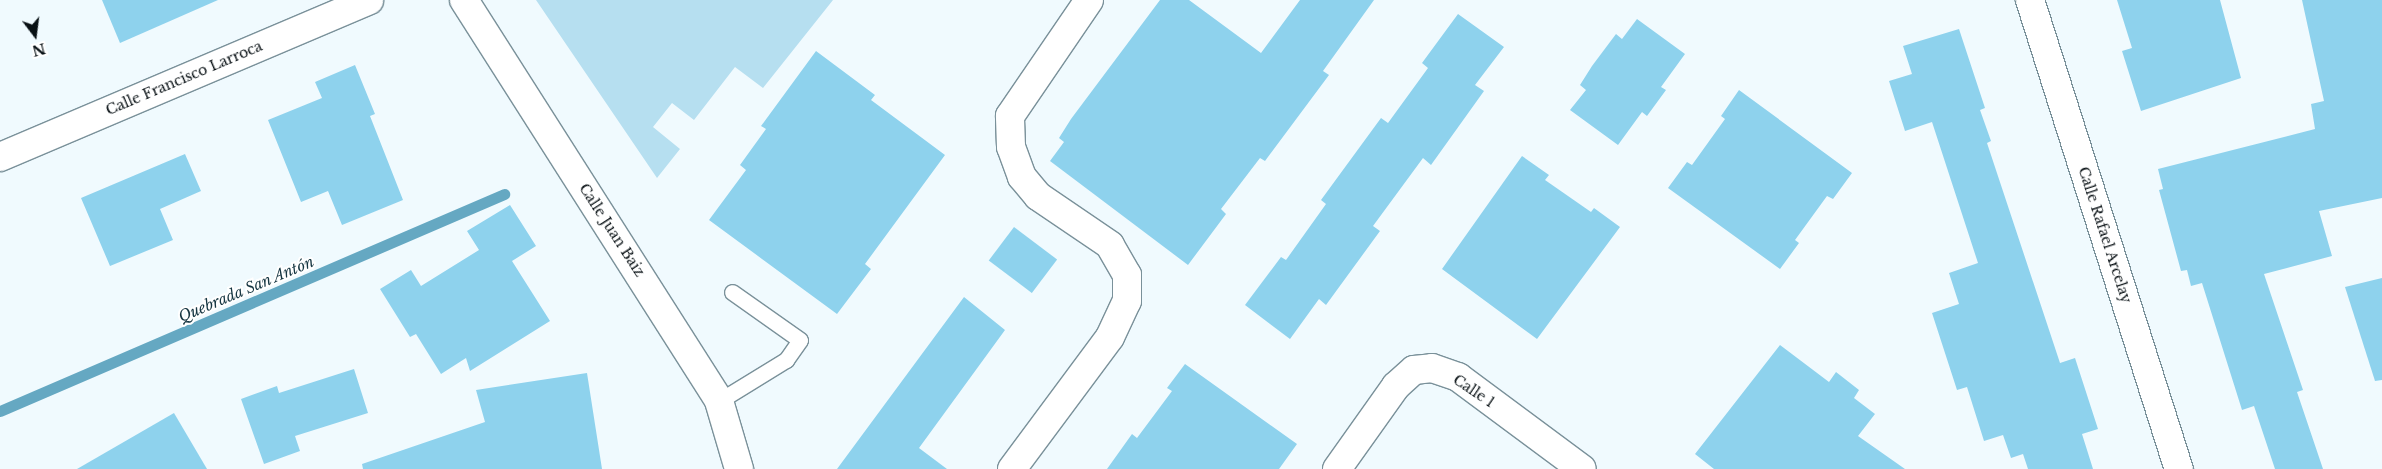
<!DOCTYPE html>
<meta charset="utf-8">
<style>
body{margin:0}
#map{position:relative;width:2382px;height:469px;overflow:hidden;background:#f0fafe;font-family:"Libre Baskerville",serif}
div>[style]{position:absolute}
[style*='--x']{left:calc(var(--x)*1px);top:calc(var(--y)*1px);width:calc(var(--w)*1px);rotate:calc(var(--a)*1deg)}
.green>*{inset:0;background:#b6dff0}
.stream>*{height:11px;margin:-5.5px;padding:0 5.5px;transform-origin:5.5px;border-radius:5.5px;background:#65a8c2}
.building>*{inset:0;background:#8ed2ed;transform-origin:0 0}
.roads{filter:drop-shadow(1px 0 #7a919a) drop-shadow(-1px 0 #7a919a) drop-shadow(0 1px #7a919a) drop-shadow(0 -1px #7a919a)}
.service>*{height:15px;margin:-7.5px;padding:0 7.5px;transform-origin:7.5px;border-radius:7.5px;background:#fff}
.minor>*{height:28px;margin:-14px;padding:0 14px;transform-origin:14px;border-radius:14px;background:#fff}
.tertiary>*{height:28px;margin:-14px;padding:0 14px;transform-origin:14px;border-radius:14px;background:#fff}
span{translate:-50% -50%;white-space:nowrap;text-align:center;line-height:1.15;-webkit-text-stroke:4px #fff;paint-order:stroke}
.street-label{font-size:14px;color:#081014}
.water-label{font-size:15px;color:#153541;font-style:italic}
.north{position:absolute;left:10px;top:10px;width:50px;height:50px;-webkit-text-stroke:4px #fff;paint-order:stroke;rotate:165deg;font-size:14px;font-weight:700;line-height:20px;text-align:center;color:#081014}
.north::after{content:'';display:block;margin:auto;width:18px;height:22px;background:#081014;clip-path:polygon(50% 0,100% 100%,50% 72%,0 100%)}
</style>
<div id="map">
<div class="green">
<div style="clip-path:polygon(536px 0,833px 0,763px 88px,735px 67px,694px 120px,672px 103px,653px 127px,680px 149px,657px 178px)"></div>
</div>
<div class="stream">
<div style="--x:0;--y:411;--w:549;--a:-23.29"></div>
</div>
<div class="building">
<div style="clip-path:polygon(102px 0,218px 0,120px 43px)"></div>
<div style="clip-path:polygon(1160px 0,1189px 0,1261px 53px,1300px 0,1374px 0,1323px 71px,1329px 75px,1265px 161px,1260px 158px,1221px 209px,1226px 214px,1188px 265px,1050px 161px,1064px 142px,1059px 138px,1071px 119px)"></div>
<div style="clip-path:polygon(2117px 0,2220px 0,2241px 78px,2141px 111px,2122px 51px,2132px 48px)"></div>
<div style="clip-path:polygon(2302px 0,2382px 0,2382px 198px,2319px 211px,2332px 256px,2264px 274px,2303px 390px,2297px 392px,2323px 469px,2275px 469px,2254px 406px,2242px 410px,2202px 283px,2191px 286px,2187px 270px,2181px 271px,2159px 190px,2163px 189px,2158px 169px,2315px 129px,2311px 104px,2324px 101px)"></div>
<div style="clip-path:polygon(1458px 14px,1504px 47px,1475px 85px,1484px 91px,1431px 165px,1423px 158px,1373px 226px,1380px 231px,1326px 305px,1319px 299px,1290px 339px,1245px 305px,1281px 257px,1286px 260px,1326px 204px,1321px 200px,1381px 118px,1388px 123px,1428px 68px,1422px 63px)"></div>
<div style="clip-path:polygon(1637px 19px,1685px 54px,1661px 87px,1666px 90px,1647px 116px,1642px 112px,1618px 145px,1570px 110px,1586px 90px,1580px 85px,1592px 66px,1616px 34px,1622px 39px)"></div>
<div style="clip-path:polygon(1959px 29px,1985px 108px,1980px 110px,1991px 141px,1987px 143px,2060px 363px,2075px 358px,2098px 429px,2082px 434px,2093px 469px,2028px 469px,2023px 454px,2011px 458px,2003px 435px,1984px 441px,1967px 387px,1957px 390px,1932px 313px,1959px 304px,1949px 273px,1978px 263px,1932px 122px,1905px 131px,1889px 81px,1912px 74px,1903px 46px)"></div>
<div style="clip-path:polygon(816px 51px,875px 95px,871px 100px,945px 155px,865px 264px,871px 269px,837px 314px,709px 220px,746px 170px,740px 165px,766px 129px,761px 126px)"></div>
<div style="clip-path:polygon(355px 65px,375px 114px,370px 116px,403px 200px,342px 225px,328px 191px,301px 202px,268px 120px,322px 98px,315px 82px)"></div>
<div style="clip-path:polygon(1739px 90px,1852px 173px,1833px 199px,1827px 196px,1795px 240px,1799px 243px,1780px 269px,1668px 188px,1687px 162px,1692px 165px,1725px 119px,1721px 116px)"></div>
<div style="clip-path:polygon(185px 154px,201px 191px,160px 209px,173px 240px,110px 266px,81px 198px)"></div>
<div style="clip-path:polygon(1522px 156px,1549px 175px,1545px 180px,1591px 212px,1594px 208px,1620px 227px,1537px 339px,1442px 269px)"></div>
<div style="clip-path:polygon(510px 205px,536px 246px,512px 261px,550px 321px,470px 371px,466px 358px,441px 374px,416px 334px,410px 337px,380px 289px,411px 270px,421px 286px,479px 250px,467px 231px)"></div>
<div style="left:1014px;top:227px;width:54px;height:42px;rotate:37deg"></div>
<div style="clip-path:polygon(2382px 278px,2382px 380px,2375px 381px,2345px 287px)"></div>
<div style="clip-path:polygon(964px 297px,1005px 330px,919px 448px,947px 469px,837px 469px)"></div>
<div style="clip-path:polygon(1780px 345px,1829px 382px,1836px 372px,1859px 390px,1854px 398px,1875px 414px,1858px 436px,1905px 469px,1714px 469px,1695px 454px)"></div>
<div style="clip-path:polygon(1185px 364px,1297px 444px,1279px 469px,1107px 469px,1132px 434px,1137px 438px,1172px 391px,1167px 388px)"></div>
<div style="clip-path:polygon(354px 369px,368px 413px,295px 436px,300px 451px,264px 464px,241px 399px,277px 386px,279px 393px)"></div>
<div style="clip-path:polygon(587px 373px,602px 469px,363px 469px,362px 464px,485px 422px,476px 390px)"></div>
<div style="clip-path:polygon(174px 413px,207px 469px,77px 469px)"></div>
</div>
<div class="roads">
<div class="service">
<div style="--x:719;--y:401;--w:79;--a:-31.5"></div>
<div style="--x:786;--y:360;--w:24;--a:-55"></div>
<div style="--x:800;--y:340;--w:83;--a:-144.8"></div>
</div>
<div class="minor">
<div style="--x:2030;--y:0;--w:492;--a:72.4"></div>
<div style="--x:0;--y:157;--w:401;--a:-23"></div>
<div style="--x:1012;--y:469;--w:164;--a:-53.4"></div>
<div style="--x:1110;--y:337;--w:40;--a:-65"></div>
<div style="--x:1127;--y:301;--w:26;--a:-90"></div>
<div style="--x:1127;--y:275;--w:34;--a:-120"></div>
<div style="--x:1110;--y:245;--w:87;--a:-145.8"></div>
<div style="--x:1038;--y:196;--w:25;--a:-130"></div>
<div style="--x:1022;--y:177;--w:32;--a:-110"></div>
<div style="--x:1011;--y:147;--w:31;--a:-92"></div>
<div style="--x:1010;--y:116;--w:140;--a:-55.7"></div>
<div style="--x:1337;--y:469;--w:102;--a:-54.6"></div>
<div style="--x:1396;--y:386;--w:24;--a:-42"></div>
<div style="--x:1414;--y:370;--w:18;--a:-6"></div>
<div style="--x:1432;--y:368;--w:28;--a:19"></div>
<div style="--x:1458;--y:377;--w:154;--a:36.6"></div>
</div>
<div class="tertiary">
<div style="--x:464;--y:0;--w:475;--a:57.5"></div>
<div style="--x:719;--y:401;--w:71;--a:73.6"></div>
</div>
</div>
<div class="street-label">
<span style="left:184px;top:78px;rotate:-23deg">Calle Francisco Larroca</span>
<span style="left:612px;top:230px;rotate:57deg">Calle Juan Baiz</span>
<span style="left:2105px;top:235px;rotate:72deg">Calle Rafael Arcelay</span>
<span style="left:1474px;top:391px;rotate:34deg">Calle 1</span>
</div>
<div class="water-label">
<span style="left:246px;top:289px;rotate:-23deg">Quebrada San Antón</span>
</div>
<div class="north">N</div>
</div>
